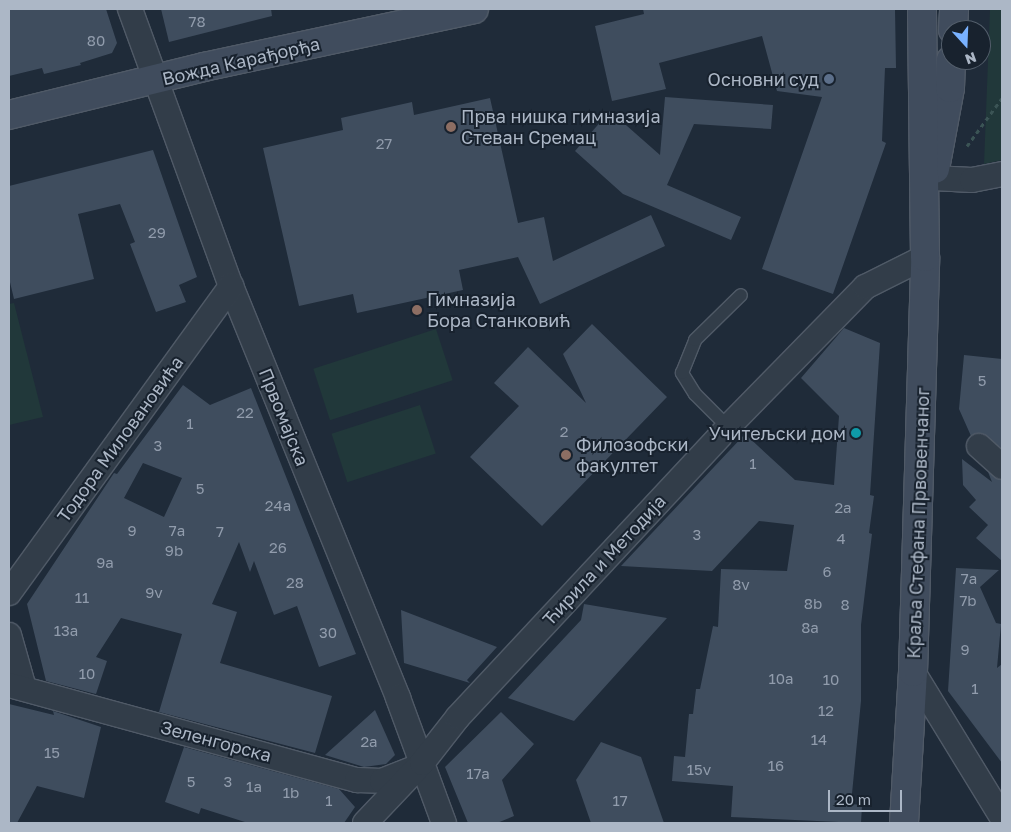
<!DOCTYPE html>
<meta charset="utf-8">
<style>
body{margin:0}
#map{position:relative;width:1011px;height:832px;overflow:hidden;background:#1f2b39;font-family:"Golos Text",sans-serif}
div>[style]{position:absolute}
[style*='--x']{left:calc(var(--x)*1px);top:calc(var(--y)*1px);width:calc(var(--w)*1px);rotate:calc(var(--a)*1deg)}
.green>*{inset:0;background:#21383a;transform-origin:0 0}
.building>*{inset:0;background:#3f4d5e}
.path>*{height:3px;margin-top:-1.5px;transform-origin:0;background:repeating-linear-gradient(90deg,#3b5455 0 4px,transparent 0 8px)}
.roads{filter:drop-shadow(1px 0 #505a67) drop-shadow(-1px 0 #505a67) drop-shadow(0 1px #505a67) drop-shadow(0 -1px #505a67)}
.lane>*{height:12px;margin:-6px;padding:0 6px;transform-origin:6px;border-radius:6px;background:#323d49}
.street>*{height:24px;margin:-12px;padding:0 12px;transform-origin:12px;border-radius:12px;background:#323d49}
.secondary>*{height:28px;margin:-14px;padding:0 14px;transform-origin:14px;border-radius:14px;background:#404c5d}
.dots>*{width:14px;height:14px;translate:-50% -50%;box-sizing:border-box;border:2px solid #18222e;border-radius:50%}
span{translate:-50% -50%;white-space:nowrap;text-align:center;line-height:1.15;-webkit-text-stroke:4px #18222e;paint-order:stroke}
.number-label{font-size:15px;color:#919cac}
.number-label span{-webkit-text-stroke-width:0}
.street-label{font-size:18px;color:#acb7c6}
.poi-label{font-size:18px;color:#acb7c6}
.right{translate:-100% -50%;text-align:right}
.left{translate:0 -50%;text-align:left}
.frame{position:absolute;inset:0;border:10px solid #acb7c6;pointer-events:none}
.north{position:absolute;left:941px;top:20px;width:50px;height:50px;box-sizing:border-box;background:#18222e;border:1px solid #535e6b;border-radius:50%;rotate:160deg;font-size:14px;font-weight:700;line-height:20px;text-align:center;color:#acb7c6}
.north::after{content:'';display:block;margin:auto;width:18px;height:22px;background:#79b2ff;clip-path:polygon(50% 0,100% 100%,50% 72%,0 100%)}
.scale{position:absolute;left:828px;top:790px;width:74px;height:22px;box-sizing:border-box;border:2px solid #acb7c6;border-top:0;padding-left:6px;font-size:15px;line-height:18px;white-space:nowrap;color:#acb7c6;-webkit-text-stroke:4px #18222e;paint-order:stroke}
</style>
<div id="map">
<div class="green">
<div style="clip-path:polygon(990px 9px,1002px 9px,1002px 160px,984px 164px)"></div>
<div style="clip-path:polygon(14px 303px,43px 417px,9px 425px,9px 304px)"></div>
<div style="left:436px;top:329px;width:54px;height:129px;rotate:72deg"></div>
<div style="left:420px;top:405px;width:51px;height:93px;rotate:72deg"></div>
</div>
<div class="building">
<div style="clip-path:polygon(9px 9px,106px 9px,117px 43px,112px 53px,80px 63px,81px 65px,44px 74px,42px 68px,9px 76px)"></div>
<div style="clip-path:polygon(161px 9px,271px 9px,272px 16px,169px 42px)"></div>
<div style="clip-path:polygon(643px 9px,895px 9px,896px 68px,885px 68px,882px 141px,886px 143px,833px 294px,762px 269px,822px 97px,777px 91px,762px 36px,659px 63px,666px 89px,612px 101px,595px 26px,644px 14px)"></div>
<div style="clip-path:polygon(665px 97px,773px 105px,771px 129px,694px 124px,667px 185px,741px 217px,731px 240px,623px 194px,575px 151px,610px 111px,660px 155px)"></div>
<div style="clip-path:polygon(490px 98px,518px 223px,544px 217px,553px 261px,651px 215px,665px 246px,540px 304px,518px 257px,459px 270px,463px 290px,357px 313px,353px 294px,299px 306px,263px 148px,343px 130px,341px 118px,412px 102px,414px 115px)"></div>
<div style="clip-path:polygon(153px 150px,197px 277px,179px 285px,186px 302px,156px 312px,130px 244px,135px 242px,120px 204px,78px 214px,94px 279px,14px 299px,9px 278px,9px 186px)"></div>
<div style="clip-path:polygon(592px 324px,667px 397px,542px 526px,470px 457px,519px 406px,494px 383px,528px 347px,586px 403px,563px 354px)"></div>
<div style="clip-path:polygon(844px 328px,880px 343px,870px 495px,874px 496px,869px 533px,872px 534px,861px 625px,861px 701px,851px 804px,862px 805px,861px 823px,731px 817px,733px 786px,672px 781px,674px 756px,685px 757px,689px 714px,693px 714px,696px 689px,700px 689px,713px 626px,718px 627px,721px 569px,787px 571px,794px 525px,759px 521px,712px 571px,621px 566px,745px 434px,795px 480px,834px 485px,839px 416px,801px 378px)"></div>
<div style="clip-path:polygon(964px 355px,1002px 359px,1002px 449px,982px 433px,971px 436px,959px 409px)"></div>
<div style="clip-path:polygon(evenodd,183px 385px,210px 405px,251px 388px,356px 654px,319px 667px,297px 606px,274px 615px,254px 561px,250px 572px,239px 542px,212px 604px,237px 612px,220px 663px,332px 696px,315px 753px,159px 712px,182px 634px,121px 618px,96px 657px,107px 661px,96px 694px,46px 681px,27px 604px,114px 473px,117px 474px,183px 385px,143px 463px,182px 478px,164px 517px,124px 498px,143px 463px)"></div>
<div style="clip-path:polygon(962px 459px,992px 482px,988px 472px,1002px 480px,1002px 561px,976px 538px,988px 525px,969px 507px,976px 500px,963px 485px)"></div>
<div style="clip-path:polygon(956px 568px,999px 570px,980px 587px,996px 623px,1001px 624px,997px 668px,1002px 664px,1002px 763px,948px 691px)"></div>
<div style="clip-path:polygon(584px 604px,667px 618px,574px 721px,508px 698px,581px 620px)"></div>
<div style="clip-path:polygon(401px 610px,497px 647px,467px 680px,470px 683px,404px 663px)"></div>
<div style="clip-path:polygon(9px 704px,54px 715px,53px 711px,101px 727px,84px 798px,37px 786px,17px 823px,9px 823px)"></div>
<div style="clip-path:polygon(375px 710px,395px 755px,386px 764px,364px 767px,325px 755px)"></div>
<div style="clip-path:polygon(501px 712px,534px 744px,502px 780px,514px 816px,497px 823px,468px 823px,445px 767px)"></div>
<div style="clip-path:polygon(601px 742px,641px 757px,664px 823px,591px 823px,576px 780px)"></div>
<div style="clip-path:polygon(184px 747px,339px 789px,355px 807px,344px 823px,248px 823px,201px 808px,199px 814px,165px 802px)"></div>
</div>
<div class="path">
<div style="--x:967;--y:146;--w:59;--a:-53.9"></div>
</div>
<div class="roads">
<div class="lane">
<div style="--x:728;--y:427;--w:47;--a:-135"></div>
<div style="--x:695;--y:394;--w:25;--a:-122"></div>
<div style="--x:682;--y:373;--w:35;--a:-68"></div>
<div style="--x:695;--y:340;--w:64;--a:-44.4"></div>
</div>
<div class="street">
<div style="--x:130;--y:9;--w:295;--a:70"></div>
<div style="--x:231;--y:286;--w:445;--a:67.9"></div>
<div style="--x:398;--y:698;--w:133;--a:69.8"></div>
<div style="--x:933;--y:178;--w:39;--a:3"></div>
<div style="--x:972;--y:180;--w:31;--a:-11"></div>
<div style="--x:979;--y:446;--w:31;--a:42"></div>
<div style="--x:9;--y:593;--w:379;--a:-54.1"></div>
<div style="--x:9;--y:635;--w:55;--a:74.2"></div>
<div style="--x:913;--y:672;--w:170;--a:58.5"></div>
<div style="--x:9;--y:685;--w:361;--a:15.3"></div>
<div style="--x:357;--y:780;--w:25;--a:2"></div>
<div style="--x:382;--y:781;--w:32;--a:-22"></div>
<div style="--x:365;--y:823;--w:83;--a:-46.5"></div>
<div style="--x:422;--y:763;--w:58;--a:-52"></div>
<div style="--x:458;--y:717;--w:396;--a:-47"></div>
<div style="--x:728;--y:427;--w:196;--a:-45.6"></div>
<div style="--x:865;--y:287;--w:67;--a:-26.6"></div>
</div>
<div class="secondary">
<div style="--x:953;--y:30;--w:21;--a:-87"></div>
<div style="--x:9;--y:115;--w:201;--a:-13.8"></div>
<div style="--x:204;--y:67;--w:276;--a:-12.1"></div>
<div style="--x:935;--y:169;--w:82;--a:-79.5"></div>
<div style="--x:950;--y:88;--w:28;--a:-88"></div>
<div style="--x:904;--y:823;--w:151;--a:-86.6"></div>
<div style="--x:913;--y:672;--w:415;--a:-88.3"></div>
<div style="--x:925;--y:257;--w:248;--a:-90.7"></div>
</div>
</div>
<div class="dots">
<div style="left:829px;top:79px;background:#5c6f8a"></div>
<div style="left:451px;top:127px;background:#8d6e63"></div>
<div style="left:417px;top:310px;background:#8d6e63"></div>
<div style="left:856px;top:433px;background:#0f9aa8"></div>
<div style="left:566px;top:455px;background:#8d6e63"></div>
</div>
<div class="number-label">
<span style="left:197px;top:22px">78</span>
<span style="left:96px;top:41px">80</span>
<span style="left:384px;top:144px">27</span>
<span style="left:157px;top:233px">29</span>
<span style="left:982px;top:381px">5</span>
<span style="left:245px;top:413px">22</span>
<span style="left:190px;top:424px">1</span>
<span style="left:564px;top:432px">2</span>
<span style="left:158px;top:446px">3</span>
<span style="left:753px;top:464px">1</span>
<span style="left:200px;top:489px">5</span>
<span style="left:278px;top:506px">24a</span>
<span style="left:843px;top:508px">2a</span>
<span style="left:132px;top:531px">9</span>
<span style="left:177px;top:531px">7a</span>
<span style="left:220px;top:532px">7</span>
<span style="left:697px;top:535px">3</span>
<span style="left:841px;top:539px">4</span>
<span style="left:278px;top:548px">26</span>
<span style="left:174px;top:551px">9b</span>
<span style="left:105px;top:563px">9a</span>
<span style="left:827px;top:572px">6</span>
<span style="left:969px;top:579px">7a</span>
<span style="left:295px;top:583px">28</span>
<span style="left:741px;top:585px">8v</span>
<span style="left:154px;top:593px">9v</span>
<span style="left:82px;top:598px">11</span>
<span style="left:968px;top:601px">7b</span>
<span style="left:813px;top:604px">8b</span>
<span style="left:845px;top:605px">8</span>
<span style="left:810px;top:628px">8a</span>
<span style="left:66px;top:631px">13a</span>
<span style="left:328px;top:633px">30</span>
<span style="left:965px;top:650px">9</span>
<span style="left:87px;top:674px">10</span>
<span style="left:781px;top:679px">10a</span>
<span style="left:831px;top:680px">10</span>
<span style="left:975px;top:689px">1</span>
<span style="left:826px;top:711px">12</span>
<span style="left:819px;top:740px">14</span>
<span style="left:369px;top:742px">2a</span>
<span style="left:52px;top:753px">15</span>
<span style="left:776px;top:766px">16</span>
<span style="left:699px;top:770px">15v</span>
<span style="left:478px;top:774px">17a</span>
<span style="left:191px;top:782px">5</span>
<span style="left:228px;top:782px">3</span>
<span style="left:254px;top:787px">1a</span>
<span style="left:291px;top:793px">1b</span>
<span style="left:329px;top:801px">1</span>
<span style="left:620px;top:801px">17</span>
</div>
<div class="street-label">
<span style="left:241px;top:61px;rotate:-13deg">Вожда Карађорђа</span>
<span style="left:284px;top:417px;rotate:68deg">Првомајска</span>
<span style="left:120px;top:439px;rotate:-54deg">Тодора Миловановића</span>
<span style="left:918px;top:523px;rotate:-88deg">Краља Стефана Првовенчаног</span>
<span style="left:604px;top:560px;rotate:-47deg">Ћирила и Методија</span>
<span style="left:216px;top:741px;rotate:15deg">Зеленгорска</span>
</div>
<div class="poi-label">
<span class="right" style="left:819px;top:79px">Основни суд</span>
<span class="left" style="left:461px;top:127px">Прва нишка гимназија<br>Стеван Сремац</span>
<span class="left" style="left:427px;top:310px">Гимназија<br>Бора Станковић</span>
<span class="right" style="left:846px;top:433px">Учитељски дом</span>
<span class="left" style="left:576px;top:455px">Филозофски<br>факултет</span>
</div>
<div class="frame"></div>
<div class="north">N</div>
<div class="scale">20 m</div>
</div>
